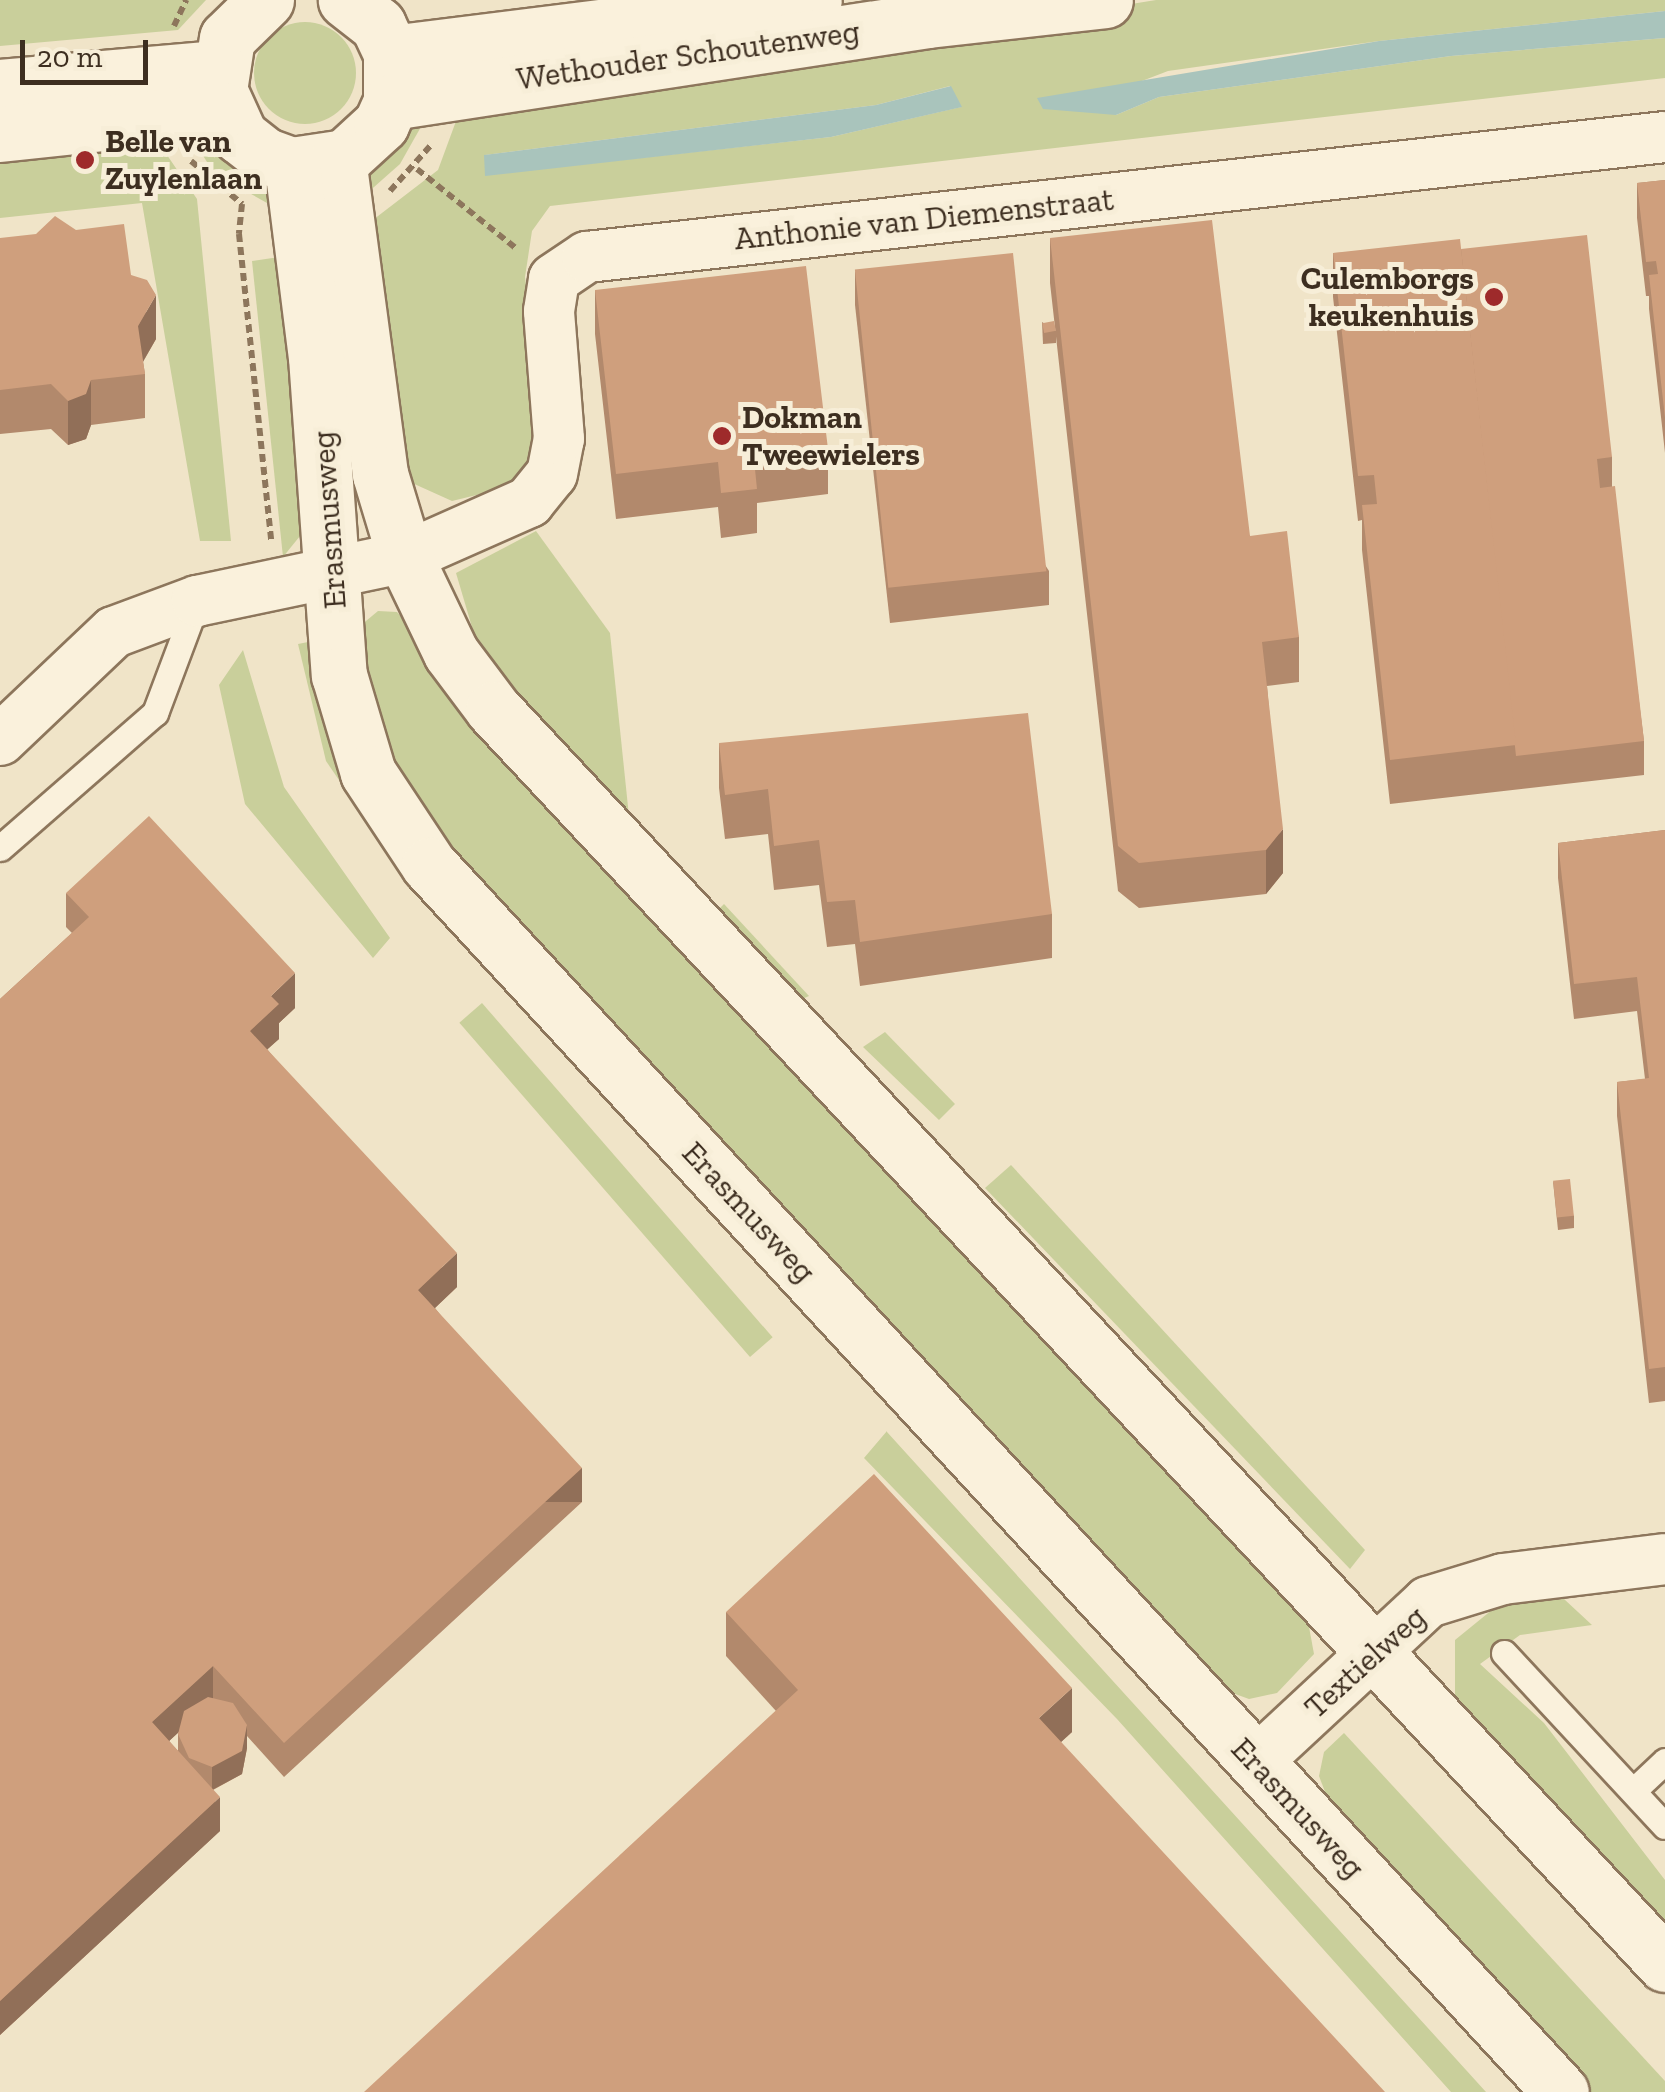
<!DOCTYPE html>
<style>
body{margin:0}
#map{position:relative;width:1665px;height:2092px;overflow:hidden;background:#f0e4c8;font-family:"Zilla Slab",serif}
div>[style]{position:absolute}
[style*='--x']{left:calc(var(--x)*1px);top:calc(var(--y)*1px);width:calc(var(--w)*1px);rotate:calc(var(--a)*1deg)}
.green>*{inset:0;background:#c9cf9b;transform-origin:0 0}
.round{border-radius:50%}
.water>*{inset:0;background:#a9c4bc}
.path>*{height:6px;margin-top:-3px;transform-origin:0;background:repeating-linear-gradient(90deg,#8d765c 0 8px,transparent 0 13px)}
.roads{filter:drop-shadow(2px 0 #8d765c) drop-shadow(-2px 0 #8d765c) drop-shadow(0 2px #8d765c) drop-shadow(0 -2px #8d765c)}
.lane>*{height:25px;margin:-12.5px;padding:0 12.5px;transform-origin:12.5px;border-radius:12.5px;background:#faf1dc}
.street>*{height:50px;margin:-25px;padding:0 25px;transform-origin:25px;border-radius:25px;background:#faf1dc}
.secondary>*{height:55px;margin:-27.5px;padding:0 27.5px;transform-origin:27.5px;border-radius:27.5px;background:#faf1dc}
.wall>*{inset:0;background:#b2896c}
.shaded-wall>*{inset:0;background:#916f58;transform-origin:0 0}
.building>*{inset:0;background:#cf9f7d;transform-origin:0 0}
.dots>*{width:28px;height:28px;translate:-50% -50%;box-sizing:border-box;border:5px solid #f7eed8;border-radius:50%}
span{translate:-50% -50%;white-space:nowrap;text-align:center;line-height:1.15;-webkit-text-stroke:10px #f7eed8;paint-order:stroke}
.street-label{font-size:32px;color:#3d2e20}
.poi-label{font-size:32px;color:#3d2e20;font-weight:700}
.left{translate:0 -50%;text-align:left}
.right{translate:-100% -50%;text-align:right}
.scale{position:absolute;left:20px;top:40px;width:128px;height:45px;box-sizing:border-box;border:5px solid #3d2e20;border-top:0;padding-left:12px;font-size:30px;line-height:35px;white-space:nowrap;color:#3d2e20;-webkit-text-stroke:8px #f7eed8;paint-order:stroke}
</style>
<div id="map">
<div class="green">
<div style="clip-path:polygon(0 0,206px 0,178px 30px,0 46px)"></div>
<div style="clip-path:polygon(evenodd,1156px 0,1665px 0,1665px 11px,1379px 41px,1168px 71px,1121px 89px,1087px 91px,1116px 115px,1159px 97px,1451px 56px,1665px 38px,1665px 78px,550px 206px,532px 231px,525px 277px,542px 420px,527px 471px,501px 489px,452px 501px,401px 478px,365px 226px,438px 170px,459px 113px,1156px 0,950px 86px,961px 107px,831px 137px,485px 175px,485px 155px,876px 105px,950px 86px)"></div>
<div class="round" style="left:254px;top:22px;width:102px;height:102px"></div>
<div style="clip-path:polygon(431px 109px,400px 164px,365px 195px,363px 167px)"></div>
<div style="clip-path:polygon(204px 126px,267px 186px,267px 203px,214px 173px,188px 132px)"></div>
<div style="clip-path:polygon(131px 132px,167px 155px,197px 199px,231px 541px,200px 541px,142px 203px,0 218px,0 144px)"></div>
<div style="clip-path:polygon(286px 256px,304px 531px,283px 557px,252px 261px)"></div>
<div style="clip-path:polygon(536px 531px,610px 633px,630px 826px,485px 671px,456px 573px)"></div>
<div style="clip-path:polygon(378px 611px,397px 612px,1307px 1616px,1314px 1654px,1277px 1693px,1249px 1699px,1216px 1687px,547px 969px,391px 779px,354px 631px)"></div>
<div style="clip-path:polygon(318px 640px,450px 919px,375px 833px,326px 761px,298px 644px)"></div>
<div style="clip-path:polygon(243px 650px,284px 787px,390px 938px,373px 958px,245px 804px,219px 685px)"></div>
<div style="clip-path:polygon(724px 904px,809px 996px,800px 1000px,711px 917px)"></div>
<div style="left:482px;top:1003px;width:443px;height:30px;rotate:49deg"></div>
<div style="clip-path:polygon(885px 1032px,955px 1104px,939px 1120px,863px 1047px)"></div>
<div style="clip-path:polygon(1011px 1165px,1365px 1550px,1350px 1569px,985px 1188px)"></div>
<div style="clip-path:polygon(887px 1431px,887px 1432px,1486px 2092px,1451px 2092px,1117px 1719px,864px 1458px)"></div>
<div style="clip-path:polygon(1564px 1599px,1592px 1625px,1520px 1635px,1480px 1664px,1544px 1723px,1665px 1880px,1665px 1929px,1455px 1700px,1455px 1640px,1498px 1605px)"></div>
<div style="clip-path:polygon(1344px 1733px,1665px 2081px,1665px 2092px,1587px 2092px,1330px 1805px,1319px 1776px,1324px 1752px)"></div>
</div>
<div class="water">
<div style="clip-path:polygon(1665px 11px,1665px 38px,1451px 56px,1159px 97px,1116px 115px,1043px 109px,1037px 98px,1379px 41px)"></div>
<div style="clip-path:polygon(951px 86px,962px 107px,831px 137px,485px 176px,484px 155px,876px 105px)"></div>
</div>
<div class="path">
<div style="--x:174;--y:26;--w:29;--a:-65"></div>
<div style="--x:191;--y:161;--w:67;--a:40.1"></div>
<div style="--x:417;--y:169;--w:129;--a:38.7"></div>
<div style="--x:390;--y:191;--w:62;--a:-48.3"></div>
<div style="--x:242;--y:204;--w:30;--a:96"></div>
<div style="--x:239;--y:234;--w:309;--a:84"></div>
</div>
<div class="roads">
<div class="lane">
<div style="--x:0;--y:848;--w:206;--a:-41.1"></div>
<div style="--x:155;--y:713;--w:120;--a:-69.4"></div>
<div style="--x:1504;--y:1653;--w:236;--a:47.1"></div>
<div style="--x:1633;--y:1791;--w:44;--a:-43.2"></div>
</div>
<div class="street">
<div style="--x:0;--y:740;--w:157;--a:-43.5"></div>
<div style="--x:114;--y:632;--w:89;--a:-20.5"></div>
<div style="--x:197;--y:601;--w:213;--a:-11.9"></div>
<div style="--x:405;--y:557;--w:136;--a:-23.9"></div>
<div style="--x:529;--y:502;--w:36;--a:-51"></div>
<div style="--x:552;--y:474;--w:36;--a:-79"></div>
<div style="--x:559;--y:439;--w:128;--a:-94.5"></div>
<div style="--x:549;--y:311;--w:32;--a:-81"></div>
<div style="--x:554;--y:279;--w:40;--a:-34"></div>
<div style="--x:587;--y:257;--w:1085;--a:-6.35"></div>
<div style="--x:1256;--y:1762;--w:235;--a:-42.9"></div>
<div style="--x:1428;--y:1602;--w:78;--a:-17"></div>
<div style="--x:1503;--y:1579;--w:163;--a:-7"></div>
</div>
<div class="secondary">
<div style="--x:266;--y:0;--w:54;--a:135.7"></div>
<div style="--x:227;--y:38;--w:53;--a:98.7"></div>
<div style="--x:219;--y:90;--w:51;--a:65.5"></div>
<div style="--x:240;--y:136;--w:31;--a:38"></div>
<div style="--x:264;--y:155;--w:30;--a:20"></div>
<div style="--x:292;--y:165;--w:54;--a:-8.6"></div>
<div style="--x:345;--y:157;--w:49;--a:-42.5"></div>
<div style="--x:381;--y:124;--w:24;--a:-66"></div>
<div style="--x:391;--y:102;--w:49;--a:-90"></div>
<div style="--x:391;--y:53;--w:31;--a:-115"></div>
<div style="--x:378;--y:25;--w:41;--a:-142"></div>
<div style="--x:391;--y:53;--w:426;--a:-7.1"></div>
<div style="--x:0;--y:87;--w:219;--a:-5"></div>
<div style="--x:391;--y:102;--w:543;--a:-8.68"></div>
<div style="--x:928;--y:20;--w:178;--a:-6.4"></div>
<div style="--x:0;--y:134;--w:225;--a:-6.1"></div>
<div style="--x:338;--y:159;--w:318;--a:82.4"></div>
<div style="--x:380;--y:474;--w:87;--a:73.2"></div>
<div style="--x:405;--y:557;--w:106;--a:64.4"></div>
<div style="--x:451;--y:653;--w:70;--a:53.1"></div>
<div style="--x:493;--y:709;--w:1717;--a:46.96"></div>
<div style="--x:292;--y:165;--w:193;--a:82.9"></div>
<div style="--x:316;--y:357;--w:319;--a:85.9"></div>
<div style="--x:339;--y:675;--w:102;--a:73.5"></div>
<div style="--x:368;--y:773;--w:110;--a:56.5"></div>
<div style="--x:429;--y:865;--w:1669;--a:47.31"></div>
</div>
</div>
<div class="wall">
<div style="clip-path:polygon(1665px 180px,1665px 453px,1649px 309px,1649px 296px,1646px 296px,1637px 218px,1637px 183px)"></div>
<div style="clip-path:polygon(0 238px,131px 275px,156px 339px,143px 362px,145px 374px,145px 418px,91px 425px,86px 439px,68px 445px,51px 429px,0 434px)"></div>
<div style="clip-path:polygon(1050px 238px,1250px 536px,1299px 637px,1299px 682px,1267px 686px,1283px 873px,1266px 894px,1139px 908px,1118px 891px,1050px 283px)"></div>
<div style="clip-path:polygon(1461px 249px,1612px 457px,1612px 487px,1644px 741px,1644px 775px,1390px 804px,1362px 550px,1362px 520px,1358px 521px,1333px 297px,1333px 253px)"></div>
<div style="clip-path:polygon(855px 271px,1049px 571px,1049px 605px,890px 623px,855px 305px)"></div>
<div style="clip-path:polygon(595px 290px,828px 449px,828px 494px,757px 503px,757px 533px,721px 538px,718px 507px,616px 519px,595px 334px)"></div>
<div style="clip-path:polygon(1042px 322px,1056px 331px,1056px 343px,1043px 344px)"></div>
<div style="clip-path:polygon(719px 743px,1052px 914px,1052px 958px,860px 986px,855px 944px,827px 947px,819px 885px,774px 890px,768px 834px,725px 839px,719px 788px)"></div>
<div style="clip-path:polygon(1665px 830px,1665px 1401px,1649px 1403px,1617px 1116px,1617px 1082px,1645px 1079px,1637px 1011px,1574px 1019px,1558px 878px,1558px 843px)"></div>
<div style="clip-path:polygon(evenodd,66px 893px,295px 1008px,279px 1023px,279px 1039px,267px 1049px,457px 1287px,435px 1308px,582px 1502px,284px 1777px,247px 1736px,247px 1748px,242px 1774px,213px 1790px,220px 1831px,0 2035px,0 999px,72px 933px,66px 927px,66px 893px,179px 1732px,178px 1734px,178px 1751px,169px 1741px,179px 1732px)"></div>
<div style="clip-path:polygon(1553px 1181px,1574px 1216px,1574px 1228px,1558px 1230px)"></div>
<div style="clip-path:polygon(726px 1612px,1072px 1732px,1061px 1742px,776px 1711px,726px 1656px)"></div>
</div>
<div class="shaded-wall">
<div style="clip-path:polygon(156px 295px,156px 339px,138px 370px,138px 326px)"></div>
<div style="clip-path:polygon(91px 380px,91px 425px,86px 439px,68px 445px,68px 401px)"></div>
<div style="clip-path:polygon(1283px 829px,1283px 873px,1266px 894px,1266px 850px)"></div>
<div style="clip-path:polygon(295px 973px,295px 1008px,279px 1023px,279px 1039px,250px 1065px,250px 1031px,271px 996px)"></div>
<div style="clip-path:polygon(457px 1253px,457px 1287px,418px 1324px,418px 1290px)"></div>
<div style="left:582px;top:1468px;width:34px;height:405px;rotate:90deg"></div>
<div style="clip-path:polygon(213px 1666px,213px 1700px,152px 1757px,152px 1722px)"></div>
<div style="clip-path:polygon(1072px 1688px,1072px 1732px,1039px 1762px,1039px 1718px)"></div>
<div style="clip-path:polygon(247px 1725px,247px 1748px,242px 1774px,212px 1790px,212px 1767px)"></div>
<div style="clip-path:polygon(220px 1797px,220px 1831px,0 2035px,0 2001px)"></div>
</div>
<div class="building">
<div style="clip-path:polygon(1665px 180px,1665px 418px,1649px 275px,1658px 274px,1656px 261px,1646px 262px,1637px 183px)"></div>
<div style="clip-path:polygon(55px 216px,76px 230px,124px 224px,131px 275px,147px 280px,156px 295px,138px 326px,145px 374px,91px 380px,86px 394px,68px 401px,51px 384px,0 390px,0 238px,36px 234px)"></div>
<div style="clip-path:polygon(1212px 220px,1250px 536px,1287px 531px,1299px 637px,1262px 642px,1283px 829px,1266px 850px,1139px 863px,1118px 846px,1050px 238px)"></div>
<div style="clip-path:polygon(1587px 235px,1612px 457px,1597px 459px,1600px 488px,1615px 486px,1644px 741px,1516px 756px,1461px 249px)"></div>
<div style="clip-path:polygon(1460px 239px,1516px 745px,1390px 760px,1362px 505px,1377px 504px,1374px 475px,1358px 476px,1333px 253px)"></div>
<div style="left:1013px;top:253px;width:320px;height:159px;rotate:84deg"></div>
<div style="clip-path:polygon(806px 266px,828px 449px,754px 459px,757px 489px,721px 493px,718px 462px,616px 474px,595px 290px)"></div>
<div style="left:1054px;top:321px;width:10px;height:12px;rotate:79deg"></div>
<div style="clip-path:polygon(1028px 713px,1052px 914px,860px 942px,855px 900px,827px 902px,819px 840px,774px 846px,768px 789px,725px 795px,719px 743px)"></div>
<div style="clip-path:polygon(149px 816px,295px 973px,271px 996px,279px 1004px,250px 1031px,457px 1253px,418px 1290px,582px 1468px,284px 1743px,213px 1666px,152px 1722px,220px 1797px,0 2001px,0 999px,89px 917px,66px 893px)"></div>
<div style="clip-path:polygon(1665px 830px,1665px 1367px,1649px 1369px,1617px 1082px,1649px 1078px,1637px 977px,1574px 984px,1558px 843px)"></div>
<div style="left:1570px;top:1179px;width:37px;height:17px;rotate:84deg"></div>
<div style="clip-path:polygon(874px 1474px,1072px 1688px,1039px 1718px,1385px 2092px,364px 2092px,798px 1690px,726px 1612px)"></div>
<div style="clip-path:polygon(208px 1697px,233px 1703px,247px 1725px,242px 1751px,212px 1767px,189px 1758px,178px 1734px,184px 1711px)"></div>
</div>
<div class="dots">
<div style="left:85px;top:160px;background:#9e2a2b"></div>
<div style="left:1494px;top:297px;background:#9e2a2b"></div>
<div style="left:722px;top:436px;background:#9e2a2b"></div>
</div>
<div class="street-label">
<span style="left:688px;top:55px;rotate:-8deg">Wethouder Schoutenweg</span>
<span style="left:924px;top:219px;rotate:-6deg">Anthonie van Diemenstraat</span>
<span style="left:329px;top:520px;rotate:-94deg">Erasmusweg</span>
<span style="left:749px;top:1212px;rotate:47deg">Erasmusweg</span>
<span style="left:1365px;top:1662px;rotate:-42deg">Textielweg</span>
<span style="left:1298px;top:1808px;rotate:47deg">Erasmusweg</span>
</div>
<div class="poi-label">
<span class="left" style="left:105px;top:160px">Belle van<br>Zuylenlaan</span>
<span class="right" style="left:1474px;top:297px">Culemborgs<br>keukenhuis</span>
<span class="left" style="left:742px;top:436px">Dokman<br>Tweewielers</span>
</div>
<div class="scale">20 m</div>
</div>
